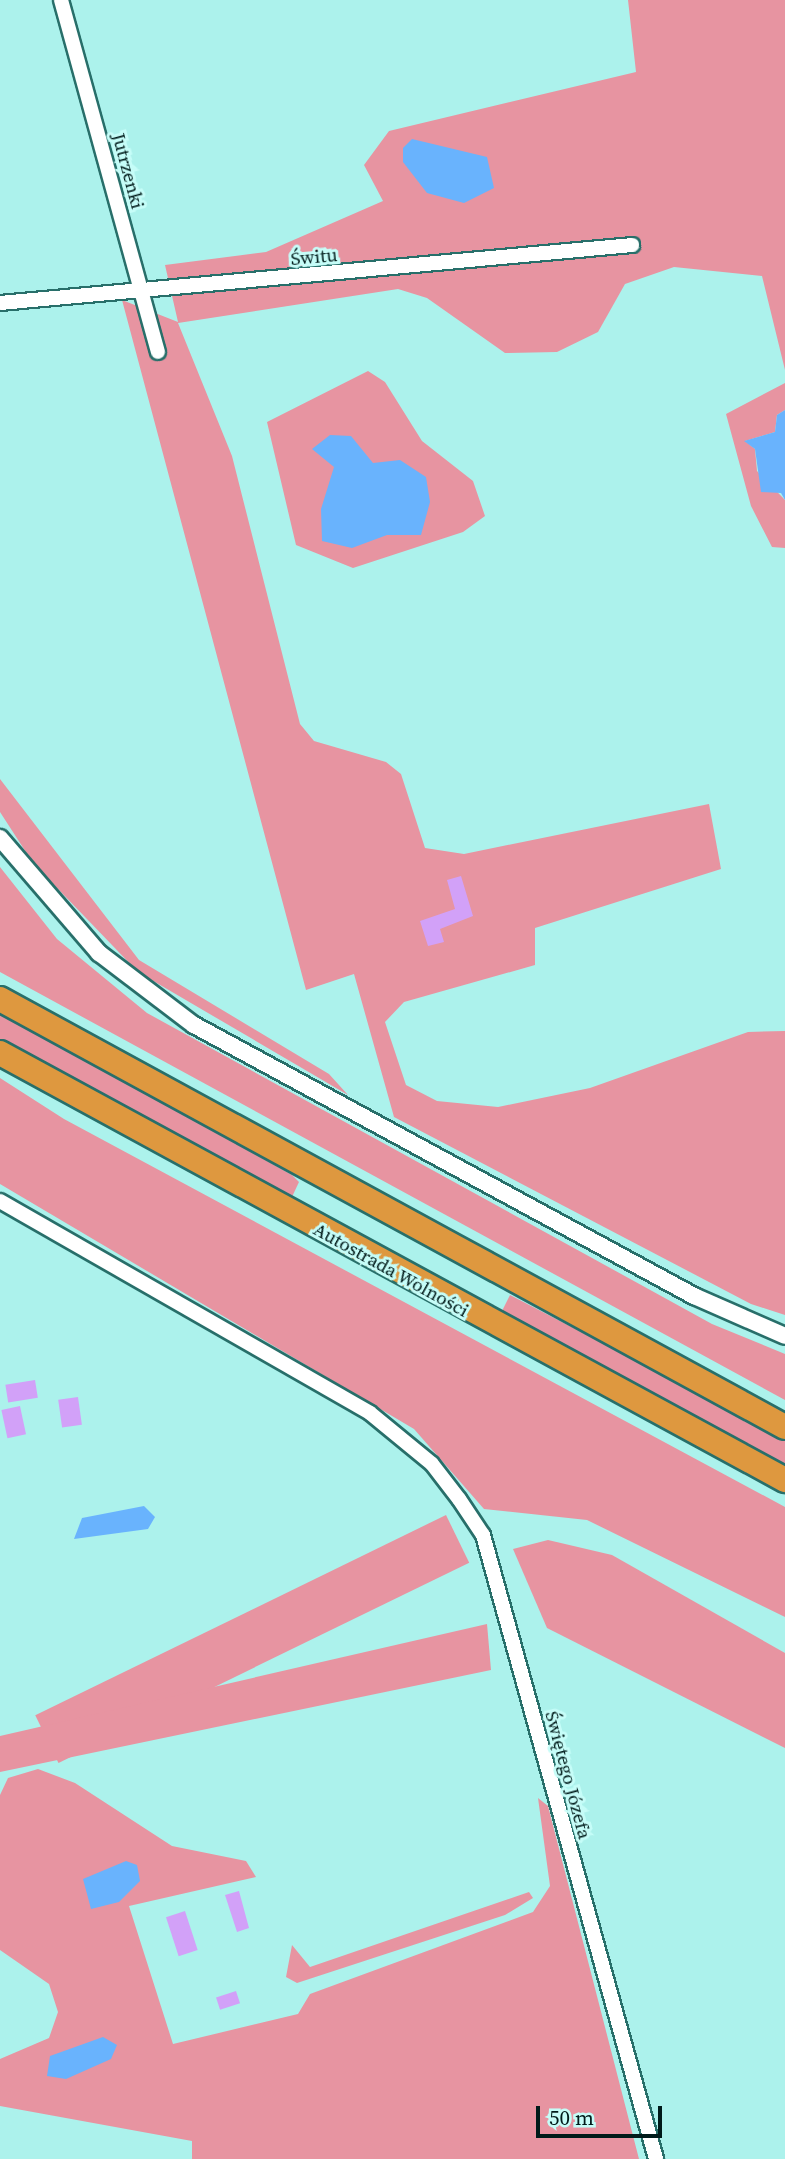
<!DOCTYPE html>
<meta charset="utf-8">
<style>
body{margin:0}
#map{position:relative;width:785px;height:2159px;overflow:hidden;background:#acf2ec;font-family:"Source Serif 4",serif}
div>[style]{position:absolute}
[style*='--x']{left:calc(var(--x)*1px);top:calc(var(--y)*1px);width:calc(var(--w)*1px);rotate:calc(var(--a)*1deg)}
.green>*{inset:0;background:#e794a1;transform-origin:0 0}
.water>*{inset:0;background:#69b3fd}
.building>*{inset:0;background:#d2a1f8;transform-origin:0 0}
.roads{filter:drop-shadow(2px 0 #286f6a) drop-shadow(-2px 0 #286f6a) drop-shadow(0 2px #286f6a) drop-shadow(0 -2px #286f6a)}
.minor>*{height:14px;margin:-7px;padding:0 7px;transform-origin:7px;border-radius:7px;background:#fff}
.tertiary>*{height:16px;margin:-8px;padding:0 8px;transform-origin:8px;border-radius:8px;background:#fff}
.motorway>*{height:24px;margin:-12px;padding:0 12px;transform-origin:12px;border-radius:12px;background:#de983f}
span{translate:-50% -50%;white-space:nowrap;text-align:center;line-height:1.15;-webkit-text-stroke:6px #c6fdf8;paint-order:stroke}
.street-label{font-size:19px;color:#001b1a}
.scale{position:absolute;left:536px;top:2106px;width:126px;height:32px;box-sizing:border-box;border:4px solid #001b1a;border-top:0;padding-left:9px;font-size:21px;line-height:24px;white-space:nowrap;color:#001b1a;-webkit-text-stroke:5px #c6fdf8;paint-order:stroke}
</style>
<div id="map">
<div class="green">
<div style="clip-path:polygon(628px 0,785px 0,785px 370px,762px 276px,674px 267px,625px 284px,598px 332px,557px 352px,505px 353px,427px 298px,398px 289px,178px 323px,232px 456px,300px 724px,314px 741px,386px 762px,401px 774px,425px 848px,464px 854px,709px 804px,721px 869px,535px 928px,535px 965px,404px 1002px,385px 1022px,406px 1085px,437px 1101px,498px 1107px,590px 1088px,748px 1032px,785px 1031px,785px 1315px,751px 1304px,394px 1117px,354px 974px,306px 990px,122px 300px,178px 322px,165px 265px,266px 252px,383px 201px,364px 165px,389px 131px,636px 72px)"></div>
<div style="clip-path:polygon(368px 371px,385px 382px,422px 441px,473px 481px,485px 516px,463px 532px,353px 568px,296px 545px,267px 422px)"></div>
<div style="clip-path:polygon(785px 383px,785px 410px,777px 415px,775px 432px,745px 441px,755px 449px,757px 471px,785px 500px,785px 548px,772px 547px,751px 506px,726px 414px)"></div>
<div style="clip-path:polygon(0 779px,139px 960px,329px 1074px,348px 1095px,138px 972px,33px 863px,0 812px)"></div>
<div style="clip-path:polygon(0 867px,57px 939px,147px 1013px,712px 1324px,785px 1354px,785px 1400px,0 972px)"></div>
<div style="clip-path:polygon(0 1011px,292px 1175px,299px 1182px,291px 1199px,0 1042px)"></div>
<div style="clip-path:polygon(0 1078px,64px 1119px,785px 1507px,785px 1617px,587px 1520px,484px 1509px,414px 1429px,0 1184px)"></div>
<div style="clip-path:polygon(510px 1295px,785px 1438px,785px 1468px,501px 1313px)"></div>
<div style="left:446px;top:1515px;width:53px;height:457px;rotate:64deg"></div>
<div style="clip-path:polygon(548px 1540px,612px 1555px,785px 1653px,785px 1748px,547px 1628px,513px 1549px)"></div>
<div style="clip-path:polygon(487px 1624px,491px 1670px,0 1772px,0 1736px)"></div>
<div style="clip-path:polygon(38px 1769px,75px 1783px,172px 1846px,246px 1861px,256px 1877px,129px 1906px,173px 2044px,298px 2014px,310px 1994px,533px 1912px,550px 1886px,538px 1798px,548px 1806px,639px 2159px,192px 2159px,192px 2141px,0 2106px,0 2059px,49px 2038px,58px 2012px,49px 1984px,0 1950px,0 1795px,8px 1778px)"></div>
<div style="clip-path:polygon(529px 1892px,533px 1898px,505px 1915px,297px 1983px,286px 1977px,292px 1945px,310px 1967px)"></div>
</div>
<div class="water">
<div style="clip-path:polygon(412px 139px,487px 157px,494px 188px,464px 203px,427px 193px,403px 162px,403px 148px)"></div>
<div style="clip-path:polygon(785px 410px,785px 500px,781px 493px,761px 492px,755px 449px,744px 441px,775px 432px,777px 415px)"></div>
<div style="clip-path:polygon(330px 435px,351px 436px,373px 463px,400px 460px,426px 477px,430px 502px,421px 535px,387px 535px,352px 548px,322px 541px,321px 509px,334px 467px,312px 449px)"></div>
<div style="clip-path:polygon(144px 1506px,155px 1517px,148px 1529px,74px 1539px,82px 1518px)"></div>
<div style="clip-path:polygon(126px 1861px,137px 1865px,140px 1881px,119px 1902px,91px 1909px,83px 1879px)"></div>
<div style="clip-path:polygon(103px 2037px,117px 2045px,111px 2059px,66px 2079px,47px 2076px,50px 2056px)"></div>
</div>
<div class="building">
<div style="clip-path:polygon(461px 876px,473px 916px,440px 929px,444px 942px,428px 946px,420px 921px,455px 909px,447px 880px)"></div>
<div style="left:35px;top:1380px;width:18px;height:30px;rotate:81deg"></div>
<div style="left:78px;top:1397px;width:28px;height:20px;rotate:82deg"></div>
<div style="left:20px;top:1406px;width:29px;height:19px;rotate:78deg"></div>
<div style="clip-path:polygon(239px 1891px,249px 1928px,237px 1932px,225px 1895px)"></div>
<div style="left:185px;top:1911px;width:41px;height:20px;rotate:72deg"></div>
<div style="left:236px;top:1991px;width:13px;height:21px;rotate:72deg"></div>
</div>
<div class="roads">
<div class="minor">
<div style="--x:61;--y:0;--w:365;--a:74.6"></div>
<div style="--x:0;--y:303;--w:635;--a:-5.24"></div>
<div style="--x:0;--y:1201;--w:426;--a:29.8"></div>
<div style="--x:370;--y:1413;--w:80;--a:39.4"></div>
<div style="--x:432;--y:1464;--w:44;--a:52.4"></div>
<div style="--x:459;--y:1499;--w:43;--a:56.3"></div>
<div style="--x:483;--y:1535;--w:648;--a:74.5"></div>
</div>
<div class="tertiary">
<div style="--x:0;--y:838;--w:152;--a:49.3"></div>
<div style="--x:99;--y:953;--w:119;--a:37.2"></div>
<div style="--x:194;--y:1025;--w:569;--a:28.46"></div>
<div style="--x:694;--y:1296;--w:99;--a:23.7"></div>
</div>
<div class="motorway">
<div style="--x:0;--y:999;--w:894;--a:28.6"></div>
<div style="--x:0;--y:1053;--w:894;--a:28.54"></div>
</div>
</div>
<div class="street-label">
<span style="left:128px;top:171px;rotate:75deg">Jutrzenki</span>
<span style="left:314px;top:257px;rotate:-5deg">Świtu</span>
<span style="left:391px;top:1270px;rotate:29deg">Autostrada Wolności</span>
<span style="left:568px;top:1775px;rotate:75deg">Świętego Józefa</span>
</div>
<div class="scale">50 m</div>
</div>
